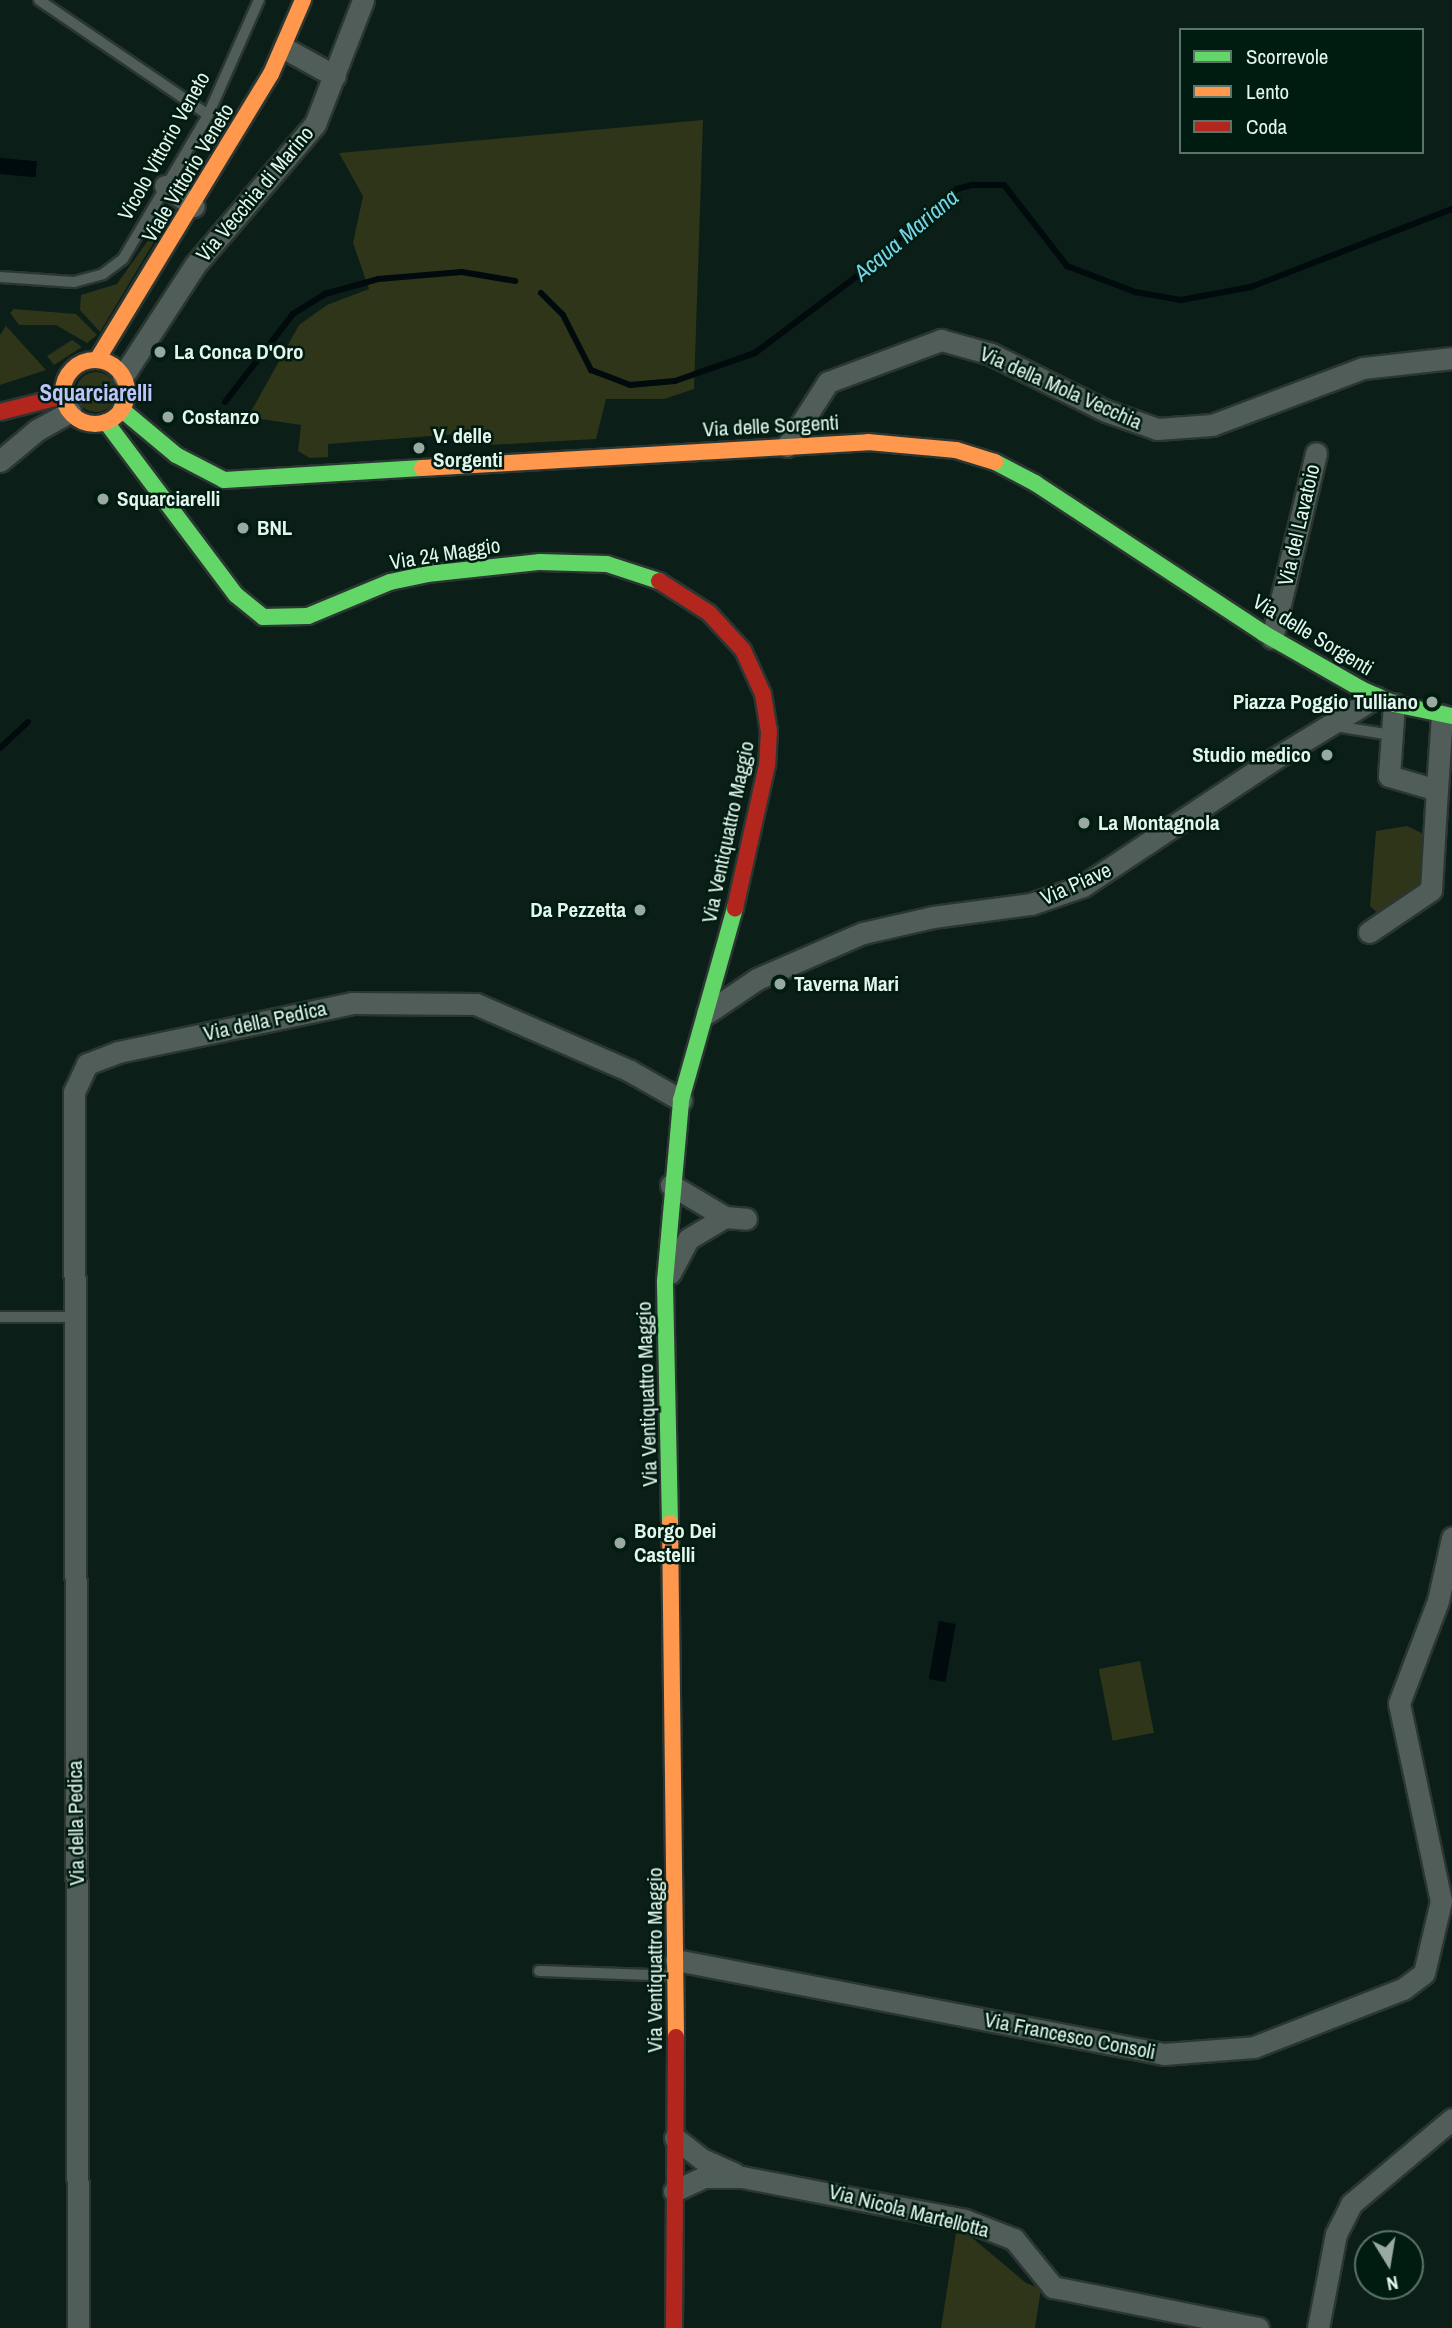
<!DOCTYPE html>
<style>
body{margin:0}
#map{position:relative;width:1452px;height:2328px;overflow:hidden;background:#0c1e18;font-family:"Archivo Narrow",sans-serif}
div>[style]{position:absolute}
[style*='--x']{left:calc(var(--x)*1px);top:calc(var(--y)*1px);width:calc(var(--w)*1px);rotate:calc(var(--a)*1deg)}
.green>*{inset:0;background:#2e3519;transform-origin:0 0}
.round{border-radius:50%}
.water>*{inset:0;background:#010a0c;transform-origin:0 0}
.stream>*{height:6px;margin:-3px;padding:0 3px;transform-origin:3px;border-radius:3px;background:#010a0c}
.roads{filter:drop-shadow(2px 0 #2b3632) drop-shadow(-2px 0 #2b3632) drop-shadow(0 2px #2b3632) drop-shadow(0 -2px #2b3632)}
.lane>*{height:10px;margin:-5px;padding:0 5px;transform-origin:5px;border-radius:5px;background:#505d58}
.street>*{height:21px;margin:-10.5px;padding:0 10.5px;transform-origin:10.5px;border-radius:10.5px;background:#505d58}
.fast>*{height:16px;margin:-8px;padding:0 8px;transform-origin:8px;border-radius:8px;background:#63d668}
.slow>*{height:16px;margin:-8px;padding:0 8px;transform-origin:8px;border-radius:8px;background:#ff974d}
.slow>.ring{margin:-8px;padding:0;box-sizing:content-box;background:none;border:16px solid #ff974d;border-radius:50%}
.jam>*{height:16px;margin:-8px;padding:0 8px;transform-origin:8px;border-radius:8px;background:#b3261e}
.dots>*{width:19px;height:19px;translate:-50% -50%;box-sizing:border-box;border:4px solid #001c11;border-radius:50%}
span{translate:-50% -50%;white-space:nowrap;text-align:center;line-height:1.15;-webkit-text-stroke:5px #001c11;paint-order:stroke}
.street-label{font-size:21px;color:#e3f5ec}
.poi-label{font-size:21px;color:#e3f5ec;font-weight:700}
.left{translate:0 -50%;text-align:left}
.right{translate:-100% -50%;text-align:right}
.water-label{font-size:23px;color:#75d5e8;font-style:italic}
.neighbourhood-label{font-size:23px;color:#bfc3fc;font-weight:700}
.legend{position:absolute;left:1179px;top:28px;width:245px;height:126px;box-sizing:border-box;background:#001c11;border:2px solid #5b7369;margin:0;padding:9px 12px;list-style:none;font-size:21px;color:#e3f5ec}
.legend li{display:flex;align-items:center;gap:14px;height:35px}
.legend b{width:35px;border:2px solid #5b7369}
.north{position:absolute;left:1354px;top:2230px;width:70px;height:70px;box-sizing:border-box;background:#001c11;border:2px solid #5b7369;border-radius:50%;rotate:169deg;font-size:19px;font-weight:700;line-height:28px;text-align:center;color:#e3f5ec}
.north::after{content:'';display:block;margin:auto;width:24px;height:32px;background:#98aaa2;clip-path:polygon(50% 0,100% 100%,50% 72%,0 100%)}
</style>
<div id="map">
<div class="green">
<div style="clip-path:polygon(703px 120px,694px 389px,664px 399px,606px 399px,596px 439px,470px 446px,469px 433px,328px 444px,328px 457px,310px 458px,298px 451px,301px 425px,248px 417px,299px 325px,327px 305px,369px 289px,353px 243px,363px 196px,339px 153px)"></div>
<div style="clip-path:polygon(164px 218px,167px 220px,100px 332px,80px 310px,81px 295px,117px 284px)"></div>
<div style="clip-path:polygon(14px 309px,76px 314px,97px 335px,87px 343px,56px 325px,19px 325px,10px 313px)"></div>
<div style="clip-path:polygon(6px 326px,46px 370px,0 385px,0 335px)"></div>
<div style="clip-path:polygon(72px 340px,82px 347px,54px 365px,47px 356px)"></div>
<div class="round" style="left:76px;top:372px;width:40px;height:40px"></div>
<div style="clip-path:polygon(1407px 826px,1434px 839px,1431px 890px,1386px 921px,1370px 906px,1376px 831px)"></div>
<div style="left:1140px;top:1661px;width:73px;height:42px;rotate:79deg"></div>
<div style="clip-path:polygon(956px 2233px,970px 2236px,1026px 2283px,1041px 2289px,1035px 2328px,941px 2328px)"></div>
</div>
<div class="water">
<div style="left:0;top:158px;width:37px;height:16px;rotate:5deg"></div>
<div style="left:939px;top:1621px;width:17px;height:59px;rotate:10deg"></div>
</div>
<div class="stream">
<div style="--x:541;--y:293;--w:31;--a:45"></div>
<div style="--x:563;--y:315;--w:62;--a:63"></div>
<div style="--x:591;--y:370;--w:42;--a:21"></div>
<div style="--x:630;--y:385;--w:45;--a:-5.1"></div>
<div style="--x:675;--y:381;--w:85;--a:-19.3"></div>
<div style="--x:755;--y:353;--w:126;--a:-37"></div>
<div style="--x:856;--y:277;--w:134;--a:-41.1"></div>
<div style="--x:957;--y:189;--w:16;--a:-15"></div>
<div style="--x:972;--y:185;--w:32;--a:0"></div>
<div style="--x:1004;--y:185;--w:103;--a:52.1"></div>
<div style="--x:1067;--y:266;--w:73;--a:20.9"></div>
<div style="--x:1135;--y:292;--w:47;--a:9.9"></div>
<div style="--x:1181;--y:300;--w:71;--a:-10.5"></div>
<div style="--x:1251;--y:287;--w:216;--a:-21.2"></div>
<div style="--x:225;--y:402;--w:111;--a:-52.3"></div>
<div style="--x:293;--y:314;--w:38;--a:-32"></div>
<div style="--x:325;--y:294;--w:55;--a:-15.8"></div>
<div style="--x:378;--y:279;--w:84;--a:-4.8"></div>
<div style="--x:462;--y:272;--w:54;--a:9.6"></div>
<div style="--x:0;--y:748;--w:38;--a:-43"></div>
</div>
<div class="roads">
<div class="lane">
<div style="--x:39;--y:0;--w:204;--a:34.2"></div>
<div style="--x:0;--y:277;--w:74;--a:3.9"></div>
<div style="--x:74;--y:282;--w:30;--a:-15"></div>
<div style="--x:103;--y:274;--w:25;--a:-37"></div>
<div style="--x:123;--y:259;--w:167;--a:-59.4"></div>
<div style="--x:208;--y:115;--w:126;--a:-66.1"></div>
<div style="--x:1335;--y:726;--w:57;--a:9.1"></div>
<div style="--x:0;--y:1317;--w:75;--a:0"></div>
<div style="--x:539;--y:1971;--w:134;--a:2.1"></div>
</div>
<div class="street">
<div style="--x:284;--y:48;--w:58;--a:28.8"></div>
<div style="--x:165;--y:186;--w:35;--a:35"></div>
<div style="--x:123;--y:376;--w:132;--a:-57"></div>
<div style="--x:195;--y:265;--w:185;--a:-49.6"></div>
<div style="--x:315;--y:124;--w:133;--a:-68.8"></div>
<div style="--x:787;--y:446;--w:76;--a:-57.4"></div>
<div style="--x:828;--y:382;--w:121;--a:-20.4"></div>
<div style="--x:941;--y:340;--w:52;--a:15.6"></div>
<div style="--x:991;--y:354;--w:128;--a:26.4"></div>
<div style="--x:1106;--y:411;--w:54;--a:19.4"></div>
<div style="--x:1157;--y:429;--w:55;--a:-4.2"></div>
<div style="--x:1212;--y:425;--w:161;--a:-20.7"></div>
<div style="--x:1363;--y:368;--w:90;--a:-6.4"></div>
<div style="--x:0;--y:461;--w:48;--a:-40"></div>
<div style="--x:37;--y:430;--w:38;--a:-29"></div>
<div style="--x:1272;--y:638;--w:190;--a:-76.6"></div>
<div style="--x:1394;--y:704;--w:72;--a:94"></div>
<div style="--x:1389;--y:776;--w:50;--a:16.3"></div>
<div style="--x:1437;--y:790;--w:75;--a:-86.2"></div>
<div style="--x:1369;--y:932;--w:75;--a:-34.1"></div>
<div style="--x:1431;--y:890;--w:100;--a:-86.6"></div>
<div style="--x:707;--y:1013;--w:60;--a:-34.2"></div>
<div style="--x:757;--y:979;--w:116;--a:-23.5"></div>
<div style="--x:863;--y:933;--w:72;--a:-12.9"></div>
<div style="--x:933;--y:917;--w:99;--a:-7.6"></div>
<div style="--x:1031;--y:904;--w:55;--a:-19.1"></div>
<div style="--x:1083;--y:886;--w:229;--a:-33.6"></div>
<div style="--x:1274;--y:759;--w:119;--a:-31.3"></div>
<div style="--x:725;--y:1217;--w:21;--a:5"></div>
<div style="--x:670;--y:1273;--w:38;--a:-62"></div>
<div style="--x:688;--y:1239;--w:43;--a:-30.7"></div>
<div style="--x:725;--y:1217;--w:63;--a:-149.3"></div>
<div style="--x:676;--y:1960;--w:497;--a:10.9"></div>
<div style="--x:1164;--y:2054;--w:90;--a:-4.4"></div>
<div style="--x:1254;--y:2047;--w:160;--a:-21.3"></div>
<div style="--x:1403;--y:1989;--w:26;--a:-37"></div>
<div style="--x:1424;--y:1973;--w:74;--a:-76.7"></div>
<div style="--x:1441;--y:1901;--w:202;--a:-102"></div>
<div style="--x:1399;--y:1703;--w:109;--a:-69.1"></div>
<div style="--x:1438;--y:1601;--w:65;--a:-77.5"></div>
<div style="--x:675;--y:2138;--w:34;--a:38"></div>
<div style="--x:702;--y:2159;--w:35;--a:24"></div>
<div style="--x:674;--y:2191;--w:33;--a:-25"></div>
<div style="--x:704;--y:2177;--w:38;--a:0"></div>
<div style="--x:742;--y:2177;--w:227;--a:10.9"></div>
<div style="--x:965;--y:2220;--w:53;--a:21.2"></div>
<div style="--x:1014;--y:2239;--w:62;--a:50.9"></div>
<div style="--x:1053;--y:2287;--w:209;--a:11.3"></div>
<div style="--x:78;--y:2328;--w:1236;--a:-90.19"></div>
<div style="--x:74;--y:1092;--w:31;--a:-65"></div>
<div style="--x:87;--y:1064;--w:33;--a:-21"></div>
<div style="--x:118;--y:1052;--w:239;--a:-11.8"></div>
<div style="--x:352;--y:1003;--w:124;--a:0.5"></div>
<div style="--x:476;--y:1004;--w:168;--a:23.5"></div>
<div style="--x:630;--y:1071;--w:59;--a:29.6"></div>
<div style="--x:1318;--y:2328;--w:96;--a:-79.2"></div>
<div style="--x:1336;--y:2234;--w:34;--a:-63"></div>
<div style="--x:1351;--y:2204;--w:132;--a:-40.1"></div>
</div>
<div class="fast">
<div style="--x:121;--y:409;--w:72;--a:39.9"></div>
<div style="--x:176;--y:455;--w:54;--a:27.5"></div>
<div style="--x:224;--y:480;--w:198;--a:-3.5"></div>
<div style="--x:106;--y:422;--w:216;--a:53.1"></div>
<div style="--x:236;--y:595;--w:35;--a:39"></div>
<div style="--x:263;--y:617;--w:45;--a:-1.3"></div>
<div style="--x:308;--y:616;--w:89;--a:-22.5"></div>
<div style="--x:390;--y:582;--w:38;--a:-12"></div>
<div style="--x:427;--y:574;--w:114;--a:-6.1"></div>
<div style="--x:540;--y:562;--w:67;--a:1.7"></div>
<div style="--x:607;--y:564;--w:55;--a:18.1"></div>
<div style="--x:995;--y:462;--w:45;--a:27.7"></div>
<div style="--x:1035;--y:483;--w:273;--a:33.3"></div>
<div style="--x:1263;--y:633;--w:113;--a:29.7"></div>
<div style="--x:1361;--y:689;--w:36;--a:24"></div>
<div style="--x:1394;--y:704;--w:59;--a:11.7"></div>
<div style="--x:670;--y:1523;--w:242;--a:-91.2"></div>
<div style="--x:665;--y:1281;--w:182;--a:-84.9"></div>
<div style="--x:681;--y:1100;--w:199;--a:-74.3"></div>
</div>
<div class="slow">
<div style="--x:97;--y:360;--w:335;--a:-58.7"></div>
<div style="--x:271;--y:74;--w:81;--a:-66.6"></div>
<div class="ring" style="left:63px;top:360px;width:48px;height:48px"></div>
<div style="--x:422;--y:468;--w:447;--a:-3.3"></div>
<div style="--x:868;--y:442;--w:88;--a:5.2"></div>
<div style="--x:956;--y:450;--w:41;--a:17.1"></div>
<div style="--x:670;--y:1523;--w:514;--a:89.33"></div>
</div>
<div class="jam">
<div style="--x:0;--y:412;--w:65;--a:-14.3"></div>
<div style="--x:659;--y:581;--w:59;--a:32.6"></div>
<div style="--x:709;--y:613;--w:50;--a:47.4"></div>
<div style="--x:743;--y:650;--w:48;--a:65.6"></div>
<div style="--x:763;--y:694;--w:36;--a:81"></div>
<div style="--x:769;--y:730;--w:35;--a:93"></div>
<div style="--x:767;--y:765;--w:147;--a:102.6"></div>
<div style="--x:674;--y:2328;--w:291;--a:-89.6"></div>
</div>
</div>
<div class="dots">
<div style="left:160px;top:352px;background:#98aaa2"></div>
<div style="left:168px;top:417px;background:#98aaa2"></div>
<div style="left:419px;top:448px;background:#98aaa2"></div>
<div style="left:103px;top:499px;background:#98aaa2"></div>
<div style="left:243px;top:528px;background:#98aaa2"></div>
<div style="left:1432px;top:702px;background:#98aaa2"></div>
<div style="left:1327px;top:755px;background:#98aaa2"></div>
<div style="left:1084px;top:823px;background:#98aaa2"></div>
<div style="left:640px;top:910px;background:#98aaa2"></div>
<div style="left:780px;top:984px;background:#98aaa2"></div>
<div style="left:620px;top:1543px;background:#98aaa2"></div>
</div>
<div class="street-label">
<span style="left:164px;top:146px;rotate:-61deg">Vicolo Vittorio Veneto</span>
<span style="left:188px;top:173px;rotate:-59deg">Viale Vittorio Veneto</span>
<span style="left:255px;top:194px;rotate:-50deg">Via Vecchia di Marino</span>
<span style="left:1061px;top:388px;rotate:24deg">Via della Mola Vecchia</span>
<span style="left:771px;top:426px;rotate:-3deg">Via delle Sorgenti</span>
<span style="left:1299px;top:525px;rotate:-77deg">Via del Lavatoio</span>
<span style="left:445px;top:554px;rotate:-9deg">Via 24 Maggio</span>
<span style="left:1313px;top:635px;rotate:31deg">Via delle Sorgenti</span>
<span style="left:728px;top:832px;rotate:-78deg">Via Ventiquattro Maggio</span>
<span style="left:1076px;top:884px;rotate:-24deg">Via Piave</span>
<span style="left:265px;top:1021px;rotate:-12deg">Via della Pedica</span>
<span style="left:647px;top:1394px;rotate:-92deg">Via Ventiquattro Maggio</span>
<span style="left:76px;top:1823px;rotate:-91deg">Via della Pedica</span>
<span style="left:655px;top:1960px;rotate:-90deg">Via Ventiquattro Maggio</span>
<span style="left:1070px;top:2036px;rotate:11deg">Via Francesco Consoli</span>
<span style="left:909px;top:2211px;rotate:14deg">Via Nicola Martellotta</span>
</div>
<div class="poi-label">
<span class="left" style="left:174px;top:352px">La Conca D'Oro</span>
<span class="left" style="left:182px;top:417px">Costanzo</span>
<span class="left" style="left:433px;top:448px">V. delle<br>Sorgenti</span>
<span class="left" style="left:117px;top:499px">Squarciarelli</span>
<span class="left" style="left:257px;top:528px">BNL</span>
<span class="right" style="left:1418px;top:702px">Piazza Poggio Tulliano</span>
<span class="right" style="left:1311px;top:755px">Studio medico</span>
<span class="left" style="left:1098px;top:823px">La Montagnola</span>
<span class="right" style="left:626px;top:910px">Da Pezzetta</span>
<span class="left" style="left:794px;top:984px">Taverna Mari</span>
<span class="left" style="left:634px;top:1543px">Borgo Dei<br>Castelli</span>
</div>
<div class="water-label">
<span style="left:906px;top:235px;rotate:-40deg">Acqua Mariana</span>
</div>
<div class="neighbourhood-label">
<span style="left:96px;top:393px">Squarciarelli</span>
</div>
<ul class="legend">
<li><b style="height:9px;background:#63d668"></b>Scorrevole</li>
<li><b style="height:9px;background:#ff974d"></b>Lento</li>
<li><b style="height:9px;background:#b3261e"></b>Coda</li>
</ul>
<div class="north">N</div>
</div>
